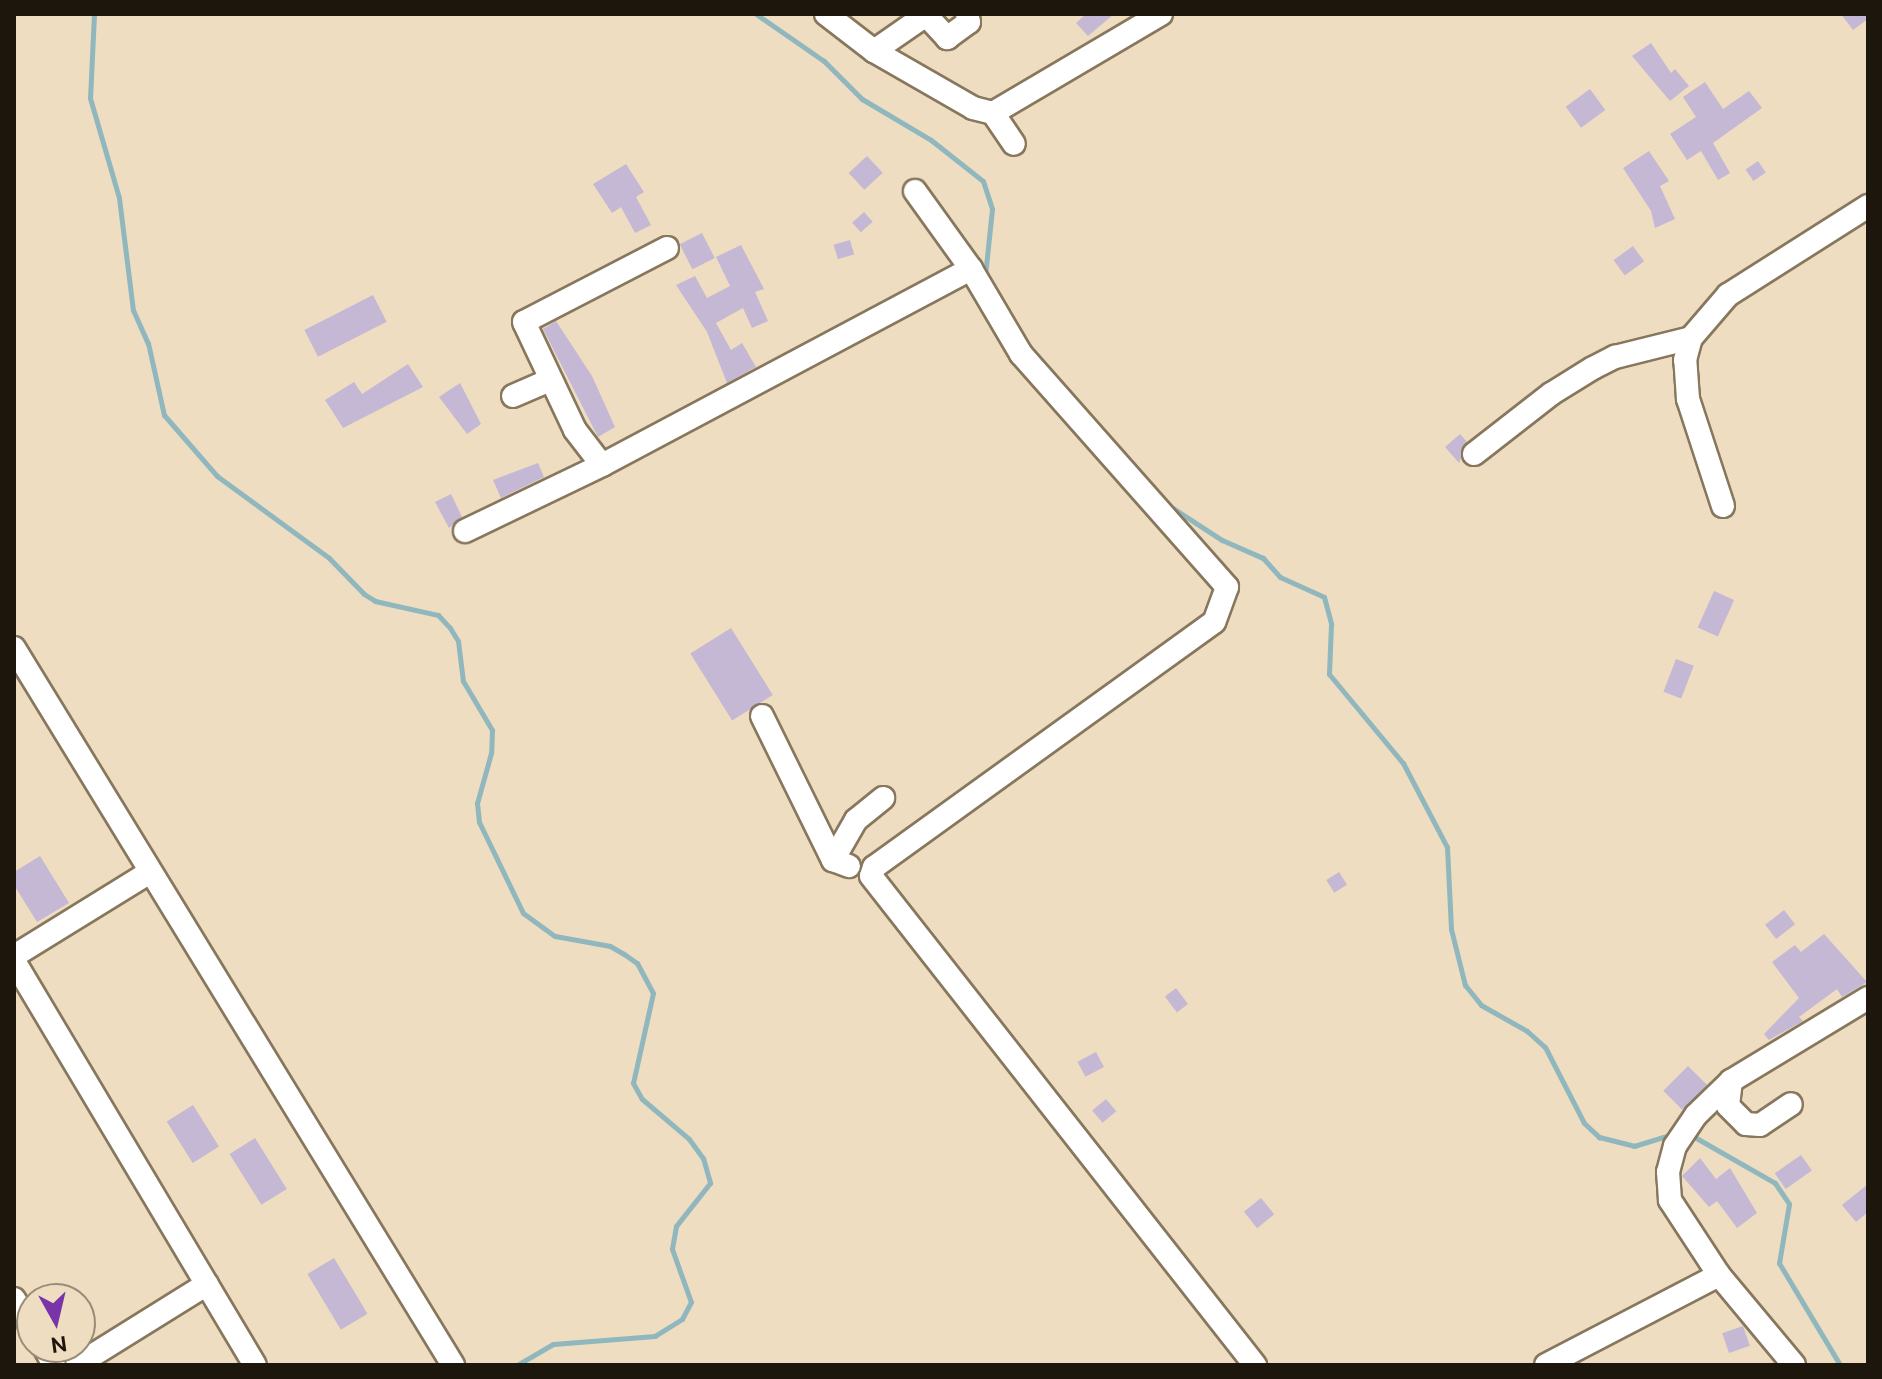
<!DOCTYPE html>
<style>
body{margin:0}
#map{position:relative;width:1882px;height:1379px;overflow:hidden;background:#eeddc0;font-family:Ubuntu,sans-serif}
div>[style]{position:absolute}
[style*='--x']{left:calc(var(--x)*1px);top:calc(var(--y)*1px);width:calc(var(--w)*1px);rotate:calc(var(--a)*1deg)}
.stream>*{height:5px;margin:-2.5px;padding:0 2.5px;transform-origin:2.5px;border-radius:2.5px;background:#8fb7bd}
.building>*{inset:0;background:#c4b8d5;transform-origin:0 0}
.roads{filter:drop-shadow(2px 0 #87775d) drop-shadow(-2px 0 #87775d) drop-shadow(0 2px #87775d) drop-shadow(0 -2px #87775d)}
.minor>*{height:22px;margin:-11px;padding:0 11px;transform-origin:11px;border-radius:11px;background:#fff}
span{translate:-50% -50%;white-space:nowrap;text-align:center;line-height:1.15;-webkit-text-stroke:6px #eeddc0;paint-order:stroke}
.frame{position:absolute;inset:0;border:16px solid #1c160c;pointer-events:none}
.north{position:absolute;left:16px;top:1283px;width:80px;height:80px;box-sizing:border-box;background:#eeddc0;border:2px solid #9a8d78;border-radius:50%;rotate:172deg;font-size:22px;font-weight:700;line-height:32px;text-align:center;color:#1c160c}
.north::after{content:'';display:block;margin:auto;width:28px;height:36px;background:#7834a8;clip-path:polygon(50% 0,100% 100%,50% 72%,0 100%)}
</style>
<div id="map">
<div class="stream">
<div style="--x:94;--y:14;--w:84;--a:92.7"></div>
<div style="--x:90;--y:98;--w:104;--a:73.8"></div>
<div style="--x:119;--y:198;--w:113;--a:82.9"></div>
<div style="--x:133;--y:310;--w:36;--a:66"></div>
<div style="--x:148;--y:343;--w:74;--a:77.5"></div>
<div style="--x:164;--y:415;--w:81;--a:49"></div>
<div style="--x:217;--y:476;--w:139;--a:36.2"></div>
<div style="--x:329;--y:558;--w:50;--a:45.8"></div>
<div style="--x:364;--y:594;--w:13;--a:32"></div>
<div style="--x:375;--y:601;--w:65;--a:12.5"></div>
<div style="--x:438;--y:615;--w:18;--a:47"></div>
<div style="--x:450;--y:628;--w:15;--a:58"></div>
<div style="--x:458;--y:641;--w:40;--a:82.9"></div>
<div style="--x:463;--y:681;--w:57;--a:59.4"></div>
<div style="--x:492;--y:730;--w:23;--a:92"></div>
<div style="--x:491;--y:753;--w:52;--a:105.6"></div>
<div style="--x:477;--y:803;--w:19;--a:84"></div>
<div style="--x:479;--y:822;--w:101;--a:64.2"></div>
<div style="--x:523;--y:913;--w:39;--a:36"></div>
<div style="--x:555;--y:936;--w:56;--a:10.3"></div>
<div style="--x:610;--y:946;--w:16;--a:30"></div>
<div style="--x:624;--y:954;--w:16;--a:35"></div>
<div style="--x:637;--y:963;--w:34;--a:62"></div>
<div style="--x:653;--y:993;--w:92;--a:102.5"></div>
<div style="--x:633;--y:1083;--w:18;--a:61"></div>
<div style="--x:642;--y:1099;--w:62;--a:40.4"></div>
<div style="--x:689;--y:1139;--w:24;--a:54"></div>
<div style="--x:703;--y:1158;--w:26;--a:74"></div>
<div style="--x:710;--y:1183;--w:55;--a:128.3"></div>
<div style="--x:676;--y:1226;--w:23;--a:100"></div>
<div style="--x:672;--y:1249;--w:56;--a:70.3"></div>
<div style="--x:691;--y:1302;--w:19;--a:118"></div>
<div style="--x:682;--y:1319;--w:32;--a:148"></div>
<div style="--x:655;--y:1336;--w:102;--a:175.5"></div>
<div style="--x:553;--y:1344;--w:42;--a:149.7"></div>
<div style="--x:756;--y:14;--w:83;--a:34.7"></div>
<div style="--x:824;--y:61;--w:54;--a:45"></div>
<div style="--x:862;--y:99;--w:80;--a:30.7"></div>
<div style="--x:931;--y:140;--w:66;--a:38.3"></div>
<div style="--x:983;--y:181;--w:29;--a:72"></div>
<div style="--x:992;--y:209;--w:67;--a:96"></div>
<div style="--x:1165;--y:503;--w:68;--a:33"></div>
<div style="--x:1222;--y:540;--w:45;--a:23.7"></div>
<div style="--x:1263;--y:558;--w:25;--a:48"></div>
<div style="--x:1280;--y:577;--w:48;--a:24.4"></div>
<div style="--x:1324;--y:597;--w:28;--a:75"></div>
<div style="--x:1331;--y:624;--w:50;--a:92.3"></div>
<div style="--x:1329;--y:674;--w:116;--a:50.3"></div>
<div style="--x:1403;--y:763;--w:95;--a:62.4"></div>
<div style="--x:1447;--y:847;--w:82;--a:87.2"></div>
<div style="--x:1451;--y:929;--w:58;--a:76"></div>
<div style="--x:1465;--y:985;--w:26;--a:51"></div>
<div style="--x:1481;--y:1005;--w:53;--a:29.5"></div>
<div style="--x:1527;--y:1031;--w:24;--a:42"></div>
<div style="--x:1545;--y:1047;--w:85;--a:62.8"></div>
<div style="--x:1584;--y:1123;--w:21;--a:43"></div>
<div style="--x:1599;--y:1137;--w:36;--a:14"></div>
<div style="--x:1634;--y:1146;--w:41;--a:-17.1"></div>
<div style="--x:1691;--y:1135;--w:97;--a:29.7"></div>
<div style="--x:1775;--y:1183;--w:25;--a:56"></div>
<div style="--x:1789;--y:1204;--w:60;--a:99.6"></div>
<div style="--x:1779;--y:1263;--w:119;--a:59.1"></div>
</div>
<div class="building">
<div style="clip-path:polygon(1086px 14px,1114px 14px,1088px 36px,1076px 23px)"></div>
<div style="clip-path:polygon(1841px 14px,1868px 14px,1868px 19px,1853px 30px)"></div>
<div style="clip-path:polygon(1651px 43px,1671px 73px,1675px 69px,1689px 86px,1670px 101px,1632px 56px)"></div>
<div style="clip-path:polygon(1705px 82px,1723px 109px,1749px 91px,1762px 108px,1713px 143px,1730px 173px,1718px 180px,1701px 151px,1687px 160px,1670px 134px,1696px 117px,1683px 97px)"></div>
<div style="left:1590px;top:89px;width:26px;height:30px;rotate:54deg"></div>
<div style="clip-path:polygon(1649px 151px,1669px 181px,1660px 186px,1675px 219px,1655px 228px,1651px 211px,1623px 168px)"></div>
<div style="left:867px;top:156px;width:23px;height:25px;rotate:47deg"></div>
<div style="left:1758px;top:161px;width:14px;height:15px;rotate:56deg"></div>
<div style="clip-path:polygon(626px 164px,644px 192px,636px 197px,651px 225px,635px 233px,621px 207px,612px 213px,593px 184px)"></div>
<div style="left:864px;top:212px;width:13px;height:16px;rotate:48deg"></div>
<div style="left:702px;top:233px;width:28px;height:25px;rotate:63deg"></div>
<div style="left:850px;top:240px;width:15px;height:17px;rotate:74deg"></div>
<div style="clip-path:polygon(741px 245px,764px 289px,755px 292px,768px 321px,752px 328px,743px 308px,716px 323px,731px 350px,742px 343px,756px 367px,727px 383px,707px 332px,676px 285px,695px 276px,707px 298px,730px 286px,716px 257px)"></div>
<div style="left:1633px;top:246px;width:19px;height:24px;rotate:54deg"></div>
<div style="left:373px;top:295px;width:30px;height:77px;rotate:63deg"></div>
<div style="clip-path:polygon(556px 321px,592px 376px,615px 427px,598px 437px,543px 329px)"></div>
<div style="clip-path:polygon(408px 364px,423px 387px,343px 428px,325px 400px,354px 382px,362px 394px)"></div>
<div style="clip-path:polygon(460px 383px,481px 424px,467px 434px,439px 397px)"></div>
<div style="clip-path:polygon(1460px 434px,1467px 442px,1459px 463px,1445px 447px)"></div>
<div style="clip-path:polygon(538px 463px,544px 477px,501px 498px,493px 480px)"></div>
<div style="clip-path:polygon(451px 494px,462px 517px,449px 528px,435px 502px)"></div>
<div style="left:1714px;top:591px;width:22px;height:40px;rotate:24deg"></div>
<div style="left:731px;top:628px;width:79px;height:48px;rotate:58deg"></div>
<div style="left:1676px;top:659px;width:19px;height:35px;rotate:21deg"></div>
<div style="clip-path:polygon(40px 856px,69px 903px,37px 922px,14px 885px,14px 872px)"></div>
<div style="left:1339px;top:872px;width:15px;height:15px;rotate:58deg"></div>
<div style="left:1784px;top:910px;width:18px;height:24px;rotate:52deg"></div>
<div style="clip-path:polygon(1824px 934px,1867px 982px,1842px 997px,1837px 989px,1799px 1017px,1803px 1021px,1769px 1040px,1764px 1034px,1799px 998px,1772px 962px,1795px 945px,1801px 952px)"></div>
<div style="left:1176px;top:988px;width:20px;height:14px;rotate:53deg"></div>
<div style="left:1096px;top:1052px;width:17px;height:21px;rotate:62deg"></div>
<div style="left:1688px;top:1066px;width:27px;height:35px;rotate:45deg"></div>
<div style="left:1106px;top:1099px;width:16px;height:18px;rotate:50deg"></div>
<div style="left:193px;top:1105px;width:49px;height:31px;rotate:58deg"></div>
<div style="left:255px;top:1138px;width:60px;height:30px;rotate:58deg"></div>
<div style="left:1801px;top:1155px;width:19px;height:32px;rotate:55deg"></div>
<div style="clip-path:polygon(1700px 1158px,1716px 1179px,1730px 1168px,1757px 1213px,1737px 1228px,1717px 1201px,1709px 1207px,1682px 1176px)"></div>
<div style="clip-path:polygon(1868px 1184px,1868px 1212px,1856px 1222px,1842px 1205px)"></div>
<div style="left:1261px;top:1198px;width:21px;height:22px;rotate:51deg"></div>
<div style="left:334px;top:1258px;width:65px;height:31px;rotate:59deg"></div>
<div style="left:1743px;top:1326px;width:21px;height:22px;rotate:71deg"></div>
</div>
<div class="roads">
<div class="minor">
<div style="--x:826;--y:14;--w:61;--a:37.6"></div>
<div style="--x:874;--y:51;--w:114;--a:29.9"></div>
<div style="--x:973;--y:108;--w:21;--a:14"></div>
<div style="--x:993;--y:113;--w:195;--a:-30.5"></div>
<div style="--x:925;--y:14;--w:33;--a:47"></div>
<div style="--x:947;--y:38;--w:27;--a:-36"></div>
<div style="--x:969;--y:22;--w:8;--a:-104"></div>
<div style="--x:874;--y:51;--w:63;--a:-34.7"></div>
<div style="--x:993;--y:113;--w:37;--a:56"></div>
<div style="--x:915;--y:191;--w:96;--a:54.3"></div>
<div style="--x:667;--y:248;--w:161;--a:152.6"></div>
<div style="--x:524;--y:322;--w:119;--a:64.7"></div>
<div style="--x:575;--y:430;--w:44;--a:52.4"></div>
<div style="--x:602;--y:465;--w:418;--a:-28"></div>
<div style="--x:971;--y:269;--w:99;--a:59.5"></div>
<div style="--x:1021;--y:354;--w:311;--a:48.5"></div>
<div style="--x:1227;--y:587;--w:37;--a:110"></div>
<div style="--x:1214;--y:622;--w:419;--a:144.2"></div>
<div style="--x:874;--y:867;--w:9;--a:108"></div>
<div style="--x:871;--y:876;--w:622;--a:51.86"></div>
<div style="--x:513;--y:396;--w:40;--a:-23.4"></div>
<div style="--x:1474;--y:454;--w:98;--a:-37.9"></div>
<div style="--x:1551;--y:394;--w:49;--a:-31.8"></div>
<div style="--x:1593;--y:368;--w:25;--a:-27"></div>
<div style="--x:1615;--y:357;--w:78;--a:-14"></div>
<div style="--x:1723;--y:506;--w:113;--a:-108.1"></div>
<div style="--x:1688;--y:399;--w:39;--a:-94"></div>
<div style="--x:1685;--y:360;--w:23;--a:-75"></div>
<div style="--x:1691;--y:338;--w:57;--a:-49.3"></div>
<div style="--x:1728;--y:295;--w:166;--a:-32.4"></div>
<div style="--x:465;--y:531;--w:152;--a:-25.7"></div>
<div style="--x:14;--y:648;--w:841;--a:58.52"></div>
<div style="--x:762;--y:716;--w:161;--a:63.8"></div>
<div style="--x:833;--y:860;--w:17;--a:21"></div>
<div style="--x:833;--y:860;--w:46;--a:-60.1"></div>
<div style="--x:856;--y:820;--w:35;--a:-39"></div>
<div style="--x:14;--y:956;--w:160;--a:-31.7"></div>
<div style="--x:14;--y:961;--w:470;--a:59.2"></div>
<div style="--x:1731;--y:1081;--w:25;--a:97"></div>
<div style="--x:1728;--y:1106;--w:25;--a:45"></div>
<div style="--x:1746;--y:1124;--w:14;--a:4"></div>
<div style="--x:1760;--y:1125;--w:37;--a:-34"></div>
<div style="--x:1719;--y:1275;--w:90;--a:-123.2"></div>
<div style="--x:1670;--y:1200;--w:28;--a:-94"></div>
<div style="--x:1668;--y:1172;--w:27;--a:-75"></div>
<div style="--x:1675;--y:1146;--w:37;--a:-56"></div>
<div style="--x:1696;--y:1115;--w:49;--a:-44.2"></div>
<div style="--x:1731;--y:1081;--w:160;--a:-31.2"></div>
<div style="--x:14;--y:1299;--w:34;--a:58"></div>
<div style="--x:44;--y:1347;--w:21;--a:61"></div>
<div style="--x:77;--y:1365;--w:153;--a:-31.9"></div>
<div style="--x:1546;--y:1365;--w:195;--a:-27.5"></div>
<div style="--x:1719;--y:1275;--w:117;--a:50.2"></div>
</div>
</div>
<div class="frame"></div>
<div class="north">N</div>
</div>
